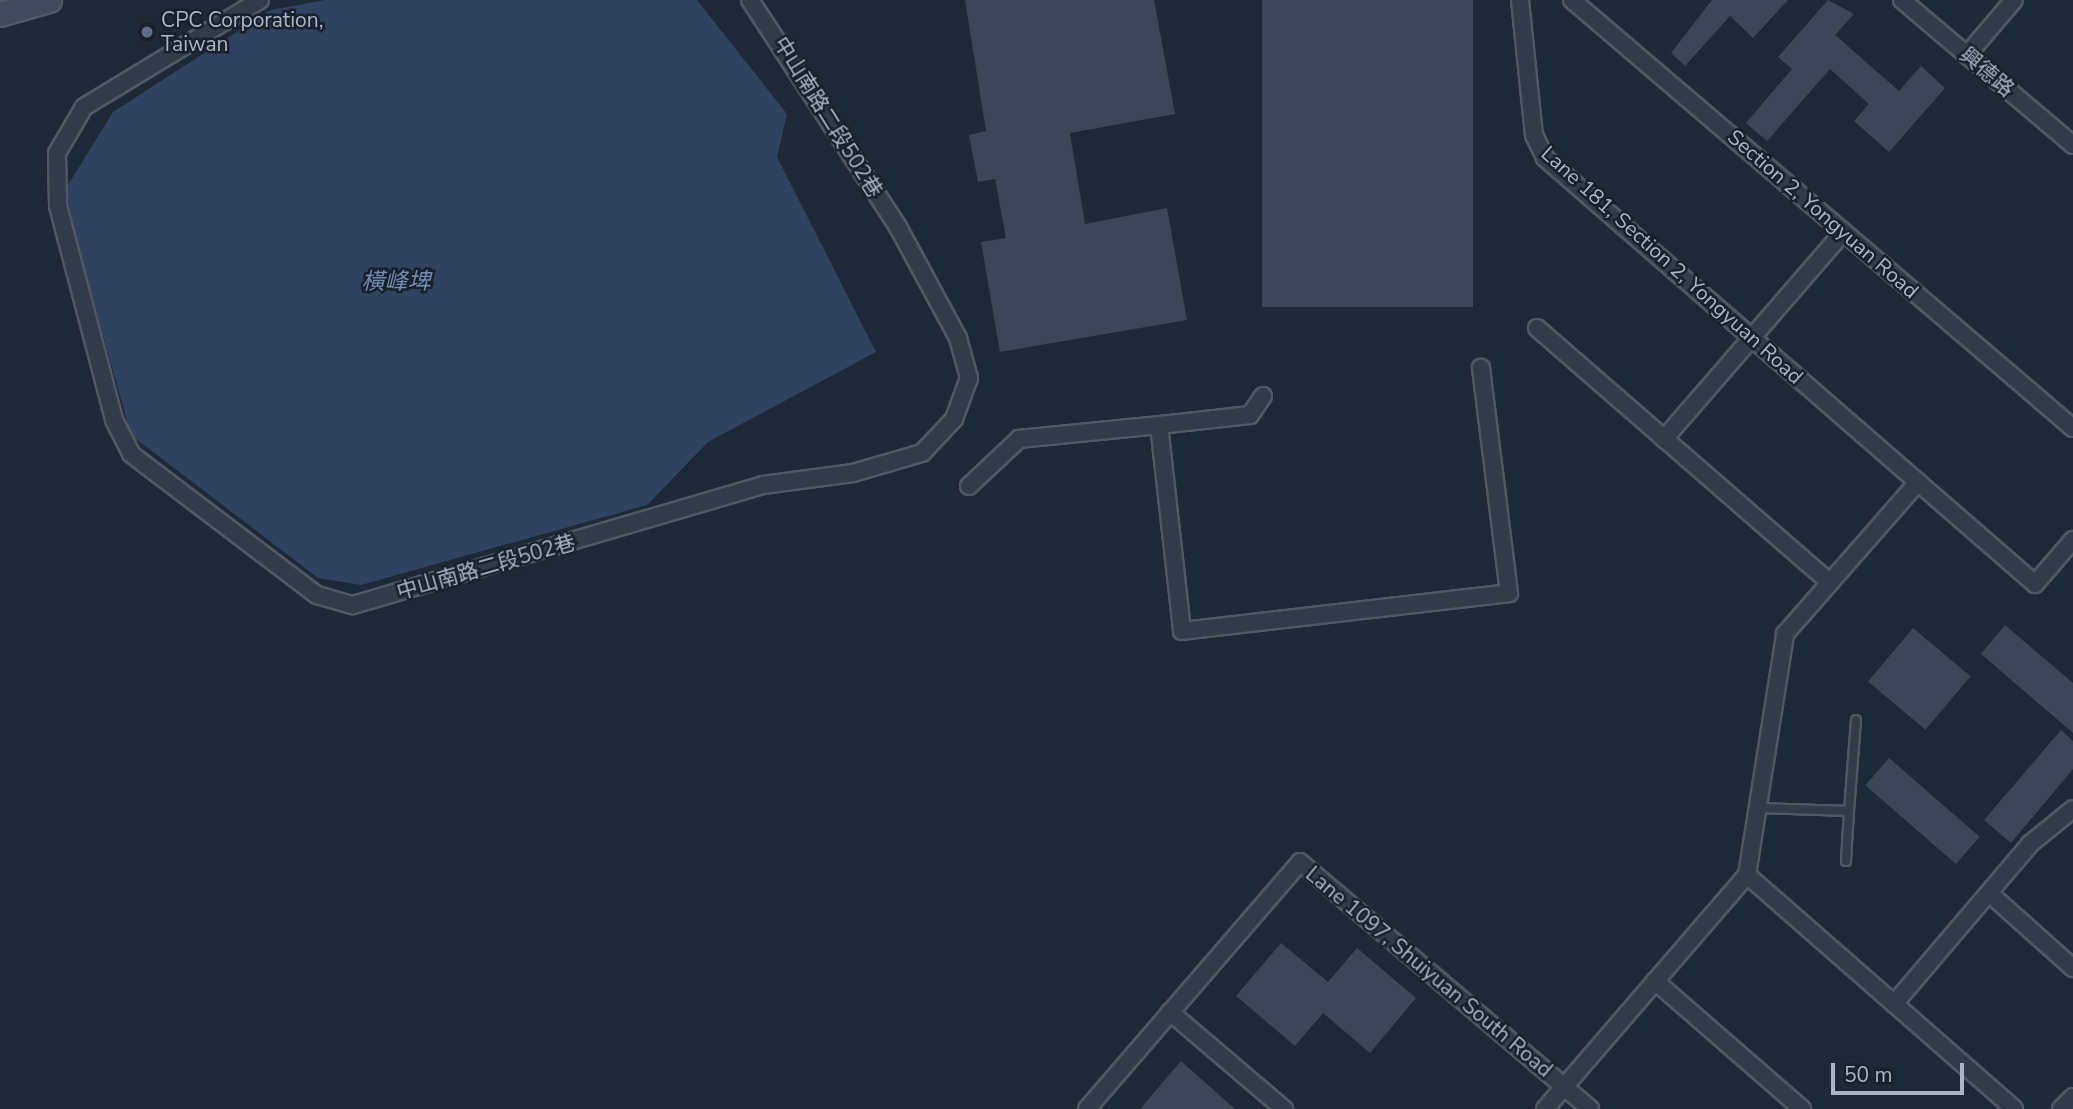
<!DOCTYPE html>
<meta charset="utf-8">
<style>
body{margin:0}
#map{position:relative;width:2073px;height:1109px;overflow:hidden;background:#1e2938;font-family:"Nunito Sans","Noto Sans TC",sans-serif}
div>[style]{position:absolute}
[style*='--x']{left:calc(var(--x)*1px);top:calc(var(--y)*1px);width:calc(var(--w)*1px);rotate:calc(var(--a)*1deg)}
.water>*{inset:0;background:#2f425f}
.building>*{inset:0;background:#3a4759;transform-origin:0 0}
.roads{filter:drop-shadow(2px 0 #505867) drop-shadow(-2px 0 #505867) drop-shadow(0 2px #505867) drop-shadow(0 -2px #505867)}
.lane>*{height:8px;margin:-4px;padding:0 4px;transform-origin:4px;border-radius:4px;background:#323b49}
.street>*{height:16px;margin:-8px;padding:0 8px;transform-origin:8px;border-radius:8px;background:#323b49}
.secondary>*{height:23px;margin:-11.5px;padding:0 11.5px;transform-origin:11.5px;border-radius:11.5px;background:#404a5c}
.dots>*{width:19px;height:19px;translate:-50% -50%;box-sizing:border-box;border:4px solid #18202d;border-radius:50%}
span{translate:-50% -50%;white-space:nowrap;text-align:center;line-height:1.15;-webkit-text-stroke:5px #18202d;paint-order:stroke}
.poi-label{font-size:21px;color:#acb5c6}
.left{translate:0 -50%;text-align:left}
.street-label{font-size:21px;color:#acb5c6}
.water-label{font-size:23px;color:#728bb1;font-style:italic}
.scale{position:absolute;left:1831px;top:1063px;width:133px;height:32px;box-sizing:border-box;border:4px solid #acb5c6;border-top:0;padding-left:9px;font-size:21px;line-height:24px;white-space:nowrap;color:#acb5c6;-webkit-text-stroke:5px #18202d;paint-order:stroke}
</style>
<div id="map">
<div class="water">
<div style="clip-path:polygon(325px 0,697px 0,787px 114px,777px 157px,876px 352px,708px 442px,647px 505px,361px 585px,318px 578px,131px 435px,63px 193px,113px 112px,271px 10px)"></div>
</div>
<div class="building">
<div style="clip-path:polygon(965px 0,1154px 0,1175px 114px,1070px 133px,1085px 224px,1167px 208px,1187px 320px,1000px 352px,981px 242px,1006px 238px,995px 179px,978px 182px,969px 135px,986px 131px)"></div>
<div style="left:1262px;top:0;width:211px;height:307px"></div>
<div style="clip-path:polygon(1712px 0,1788px 0,1753px 38px,1730px 16px,1685px 66px,1671px 53px)"></div>
<div style="clip-path:polygon(1828px 0,1854px 14px,1835px 35px,1899px 91px,1921px 66px,1945px 88px,1889px 152px,1854px 121px,1869px 104px,1830px 69px,1767px 141px,1746px 123px,1792px 69px,1778px 57px)"></div>
<div style="clip-path:polygon(2005px 625px,2073px 683px,2073px 733px,1981px 654px)"></div>
<div style="left:1913px;top:628px;width:75px;height:70px;rotate:40deg"></div>
<div style="clip-path:polygon(2061px 730px,2073px 741px,2073px 769px,2011px 843px,1984px 820px)"></div>
<div style="left:1889px;top:758px;width:120px;height:36px;rotate:41deg"></div>
<div style="clip-path:polygon(1281px 943px,1328px 982px,1357px 948px,1416px 998px,1370px 1053px,1323px 1013px,1295px 1046px,1236px 996px)"></div>
<div style="clip-path:polygon(1181px 1061px,1235px 1109px,1140px 1109px)"></div>
</div>
<div class="roads">
<div class="lane">
<div style="--x:1759;--y:808;--w:90;--a:1.9"></div>
<div style="--x:1849;--y:811;--w:91;--a:-85.6"></div>
<div style="--x:1846;--y:861;--w:50;--a:-86.6"></div>
</div>
<div class="street">
<div style="--x:260;--y:0;--w:206;--a:148.7"></div>
<div style="--x:84;--y:107;--w:53;--a:120.4"></div>
<div style="--x:57;--y:153;--w:53;--a:88.9"></div>
<div style="--x:58;--y:206;--w:221;--a:75.3"></div>
<div style="--x:114;--y:420;--w:38;--a:63"></div>
<div style="--x:131;--y:454;--w:233;--a:37.2"></div>
<div style="--x:317;--y:595;--w:37;--a:16"></div>
<div style="--x:353;--y:605;--w:427;--a:-16.3"></div>
<div style="--x:763;--y:485;--w:91;--a:-7.6"></div>
<div style="--x:853;--y:473;--w:72;--a:-16.2"></div>
<div style="--x:922;--y:453;--w:47;--a:-46.7"></div>
<div style="--x:954;--y:419;--w:44;--a:-69.9"></div>
<div style="--x:969;--y:378;--w:41;--a:-105.4"></div>
<div style="--x:958;--y:338;--w:126;--a:-118.4"></div>
<div style="--x:898;--y:227;--w:271;--a:-123.1"></div>
<div style="--x:1520;--y:0;--w:136;--a:84.1"></div>
<div style="--x:1534;--y:135;--w:25;--a:64"></div>
<div style="--x:1545;--y:158;--w:649;--a:41"></div>
<div style="--x:2035;--y:584;--w:58;--a:-49.2"></div>
<div style="--x:1572;--y:0;--w:659;--a:40.51"></div>
<div style="--x:1902;--y:0;--w:224;--a:40.3"></div>
<div style="--x:1967;--y:55;--w:72;--a:-49.5"></div>
<div style="--x:1537;--y:328;--w:388;--a:41"></div>
<div style="--x:1263;--y:396;--w:23;--a:124"></div>
<div style="--x:1250;--y:415;--w:92;--a:173.7"></div>
<div style="--x:1159;--y:425;--w:207;--a:83.6"></div>
<div style="--x:1182;--y:631;--w:329;--a:-6.6"></div>
<div style="--x:1509;--y:593;--w:227;--a:-97.1"></div>
<div style="--x:1664;--y:439;--w:274;--a:-49.1"></div>
<div style="--x:969;--y:486;--w:69;--a:-43.2"></div>
<div style="--x:1019;--y:439;--w:141;--a:-5.7"></div>
<div style="--x:1747;--y:875;--w:355;--a:41.2"></div>
<div style="--x:1989;--y:893;--w:113;--a:41.8"></div>
<div style="--x:1655;--y:981;--w:195;--a:41"></div>
<div style="--x:1894;--y:1004;--w:210;--a:-49.6"></div>
<div style="--x:2030;--y:844;--w:55;--a:-39.1"></div>
<div style="--x:1170;--y:1012;--w:150;--a:40.4"></div>
<div style="--x:1087;--y:1109;--w:326;--a:-49.2"></div>
<div style="--x:1300;--y:862;--w:381;--a:40.4"></div>
<div style="--x:1545;--y:1109;--w:309;--a:-49.2"></div>
<div style="--x:1747;--y:875;--w:244;--a:-81"></div>
<div style="--x:1785;--y:634;--w:202;--a:-48.8"></div>
<div style="--x:2061;--y:1109;--w:17;--a:-45"></div>
</div>
<div class="secondary">
<div style="--x:0;--y:14;--w:51;--a:-15.9"></div>
</div>
</div>
<div class="dots">
<div style="left:147px;top:32px;background:#5c6f8a"></div>
</div>
<div class="poi-label">
<span class="left" style="left:161px;top:32px">CPC Corporation,<br>Taiwan</span>
</div>
<div class="street-label">
<span style="left:1987px;top:72px;rotate:40deg">興德路</span>
<span style="left:828px;top:117px;rotate:58deg">中山南路二段502巷</span>
<span style="left:1823px;top:214px;rotate:41deg">Section 2, Yongyuan Road</span>
<span style="left:1672px;top:265px;rotate:42deg">Lane 181, Section 2, Yongyuan Road</span>
<span style="left:486px;top:567px;rotate:-16deg">中山南路二段502巷</span>
<span style="left:1429px;top:972px;rotate:40deg">Lane 1097, Shuiyuan South Road</span>
</div>
<div class="water-label">
<span style="left:396px;top:282px">橫峰埤</span>
</div>
<div class="scale">50 m</div>
</div>
